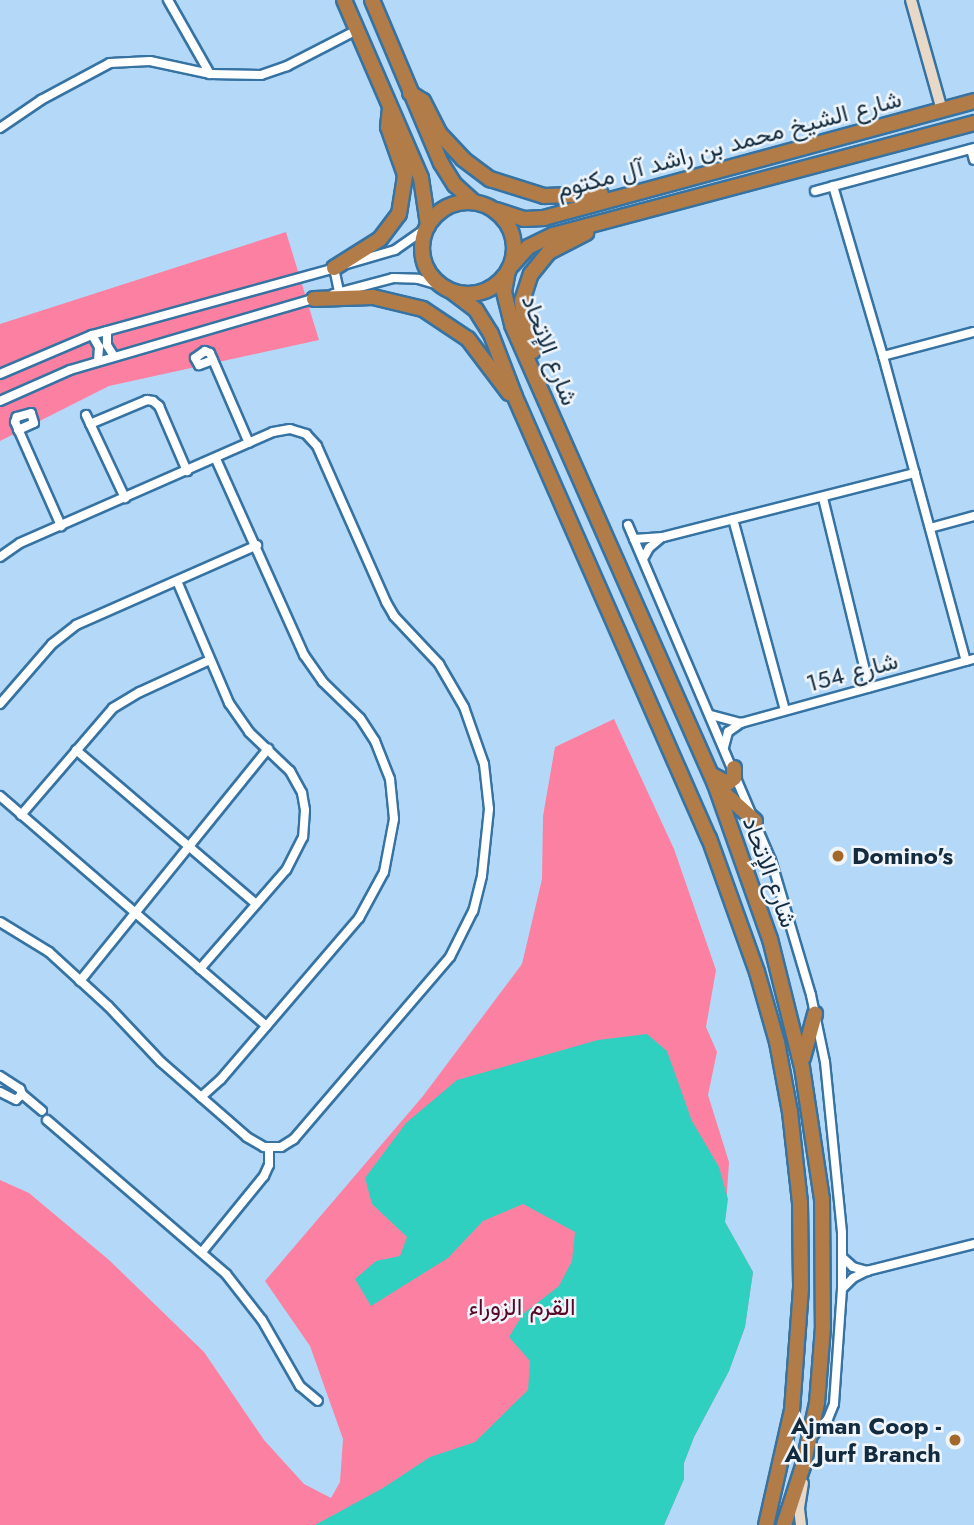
<!DOCTYPE html>
<meta charset="utf-8">
<style>
body{margin:0}
#map{position:relative;width:974px;height:1525px;overflow:hidden;background:#b4d9f8;font-family:Jost,Vazirmatn,sans-serif}
div>[style]{position:absolute}
[style*='--x']{left:calc(var(--x)*1px);top:calc(var(--y)*1px);width:calc(var(--w)*1px);rotate:calc(var(--a)*1deg)}
.green>*{inset:0;background:#fc80a1}
.water>*{inset:0;background:#30d0c0}
.roads{filter:drop-shadow(2px 0 #3673a3) drop-shadow(-2px 0 #3673a3) drop-shadow(0 2px #3673a3) drop-shadow(0 -2px #3673a3)}
.street>*{height:8px;margin:-4px;padding:0 4px;transform-origin:4px;border-radius:4px;background:#fff}
.secondary>*{height:10px;margin:-5px;padding:0 5px;transform-origin:5px;border-radius:5px;background:#e8d8c8}
.highway>*{height:14px;margin:-7px;padding:0 7px;transform-origin:7px;border-radius:7px;background:#b17c47}
.highway>.ring{margin:-7px;padding:0;box-sizing:content-box;background:none;border:14px solid #b17c47;border-radius:50%}
.dots>*{width:19px;height:19px;translate:-50% -50%;box-sizing:border-box;border:4px solid #eff5fb;border-radius:50%}
span{translate:-50% -50%;white-space:nowrap;text-align:center;line-height:1.15;-webkit-text-stroke:5px #eff5fb;paint-order:stroke}
.street-label{font-size:24px;color:#122b3f}
.poi-label{font-size:24px;color:#122b3f;font-weight:700}
.left{translate:0 -50%;text-align:left}
.right{translate:-100% -50%;text-align:right}
.park-label{font-size:24px;color:#590828}
</style>
<div id="map">
<div class="green">
<div style="clip-path:polygon(286px 232px,319px 340px,109px 386px,0 441px,0 324px)"></div>
<div style="clip-path:polygon(614px 719px,674px 849px,716px 970px,706px 1027px,717px 1052px,708px 1095px,729px 1162px,725px 1222px,753px 1272px,745px 1327px,729px 1371px,694px 1437px,684px 1463px,684px 1479px,664px 1525px,0 1525px,0 1180px,29px 1193px,109px 1260px,204px 1352px,264px 1440px,304px 1484px,331px 1498px,340px 1482px,343px 1439px,310px 1346px,265px 1281px,423px 1096px,522px 964px,542px 879px,543px 816px,555px 747px)"></div>
</div>
<div class="water">
<div style="clip-path:polygon(647px 1034px,667px 1051px,692px 1121px,719px 1167px,728px 1199px,725px 1222px,753px 1272px,745px 1327px,729px 1371px,694px 1437px,684px 1463px,684px 1479px,664px 1525px,315px 1525px,383px 1488px,430px 1457px,475px 1442px,528px 1390px,530px 1361px,509px 1337px,523px 1314px,559px 1286px,572px 1261px,575px 1232px,523px 1204px,483px 1221px,448px 1258px,371px 1306px,355px 1279px,376px 1261px,400px 1256px,407px 1237px,372px 1204px,365px 1178px,406px 1123px,457px 1080px,598px 1040px)"></div>
</div>
<div class="roads">
<div class="street">
<div style="--x:168;--y:0;--w:85;--a:60.4"></div>
<div style="--x:0;--y:128;--w:50;--a:-34.3"></div>
<div style="--x:41;--y:100;--w:78;--a:-28.2"></div>
<div style="--x:110;--y:63;--w:40;--a:-2.9"></div>
<div style="--x:150;--y:61;--w:61;--a:12.2"></div>
<div style="--x:210;--y:74;--w:51;--a:1.1"></div>
<div style="--x:261;--y:75;--w:28;--a:-19"></div>
<div style="--x:287;--y:66;--w:79;--a:-27.2"></div>
<div style="--x:971;--y:149;--w:11;--a:75"></div>
<div style="--x:833;--y:186;--w:177;--a:73.6"></div>
<div style="--x:883;--y:356;--w:316;--a:74.8"></div>
<div style="--x:815;--y:191;--w:165;--a:-15.1"></div>
<div style="--x:347;--y:264;--w:50;--a:-16.3"></div>
<div style="--x:395;--y:250;--w:38;--a:-35"></div>
<div style="--x:334;--y:268;--w:25;--a:78"></div>
<div style="--x:333;--y:294;--w:62;--a:-14.9"></div>
<div style="--x:393;--y:278;--w:25;--a:2"></div>
<div style="--x:418;--y:279;--w:25;--a:16"></div>
<div style="--x:107;--y:331;--w:14;--a:90"></div>
<div style="--x:107;--y:345;--w:13;--a:58"></div>
<div style="--x:92;--y:335;--w:14;--a:60"></div>
<div style="--x:99;--y:347;--w:14;--a:94"></div>
<div style="--x:883;--y:356;--w:94;--a:-14.8"></div>
<div style="--x:213;--y:360;--w:15;--a:160"></div>
<div style="--x:199;--y:365;--w:8;--a:-120"></div>
<div style="--x:195;--y:358;--w:12;--a:-35"></div>
<div style="--x:205;--y:351;--w:5;--a:22"></div>
<div style="--x:210;--y:353;--w:98;--a:66.6"></div>
<div style="--x:0;--y:374;--w:100;--a:-23"></div>
<div style="--x:92;--y:335;--w:252;--a:-15.4"></div>
<div style="--x:0;--y:401;--w:77;--a:-23.9"></div>
<div style="--x:70;--y:370;--w:257;--a:-16.3"></div>
<div style="--x:86;--y:415;--w:92;--a:64.8"></div>
<div style="--x:90;--y:424;--w:62;--a:-22.8"></div>
<div style="--x:147;--y:400;--w:6;--a:9"></div>
<div style="--x:153;--y:401;--w:8;--a:40"></div>
<div style="--x:159;--y:406;--w:71;--a:66.7"></div>
<div style="--x:18;--y:430;--w:17;--a:-24"></div>
<div style="--x:34;--y:423;--w:10;--a:-107"></div>
<div style="--x:31;--y:413;--w:15;--a:164"></div>
<div style="--x:17;--y:417;--w:5;--a:112"></div>
<div style="--x:15;--y:422;--w:114;--a:66.1"></div>
<div style="--x:823;--y:498;--w:195;--a:76.3"></div>
<div style="--x:733;--y:519;--w:198;--a:74.8"></div>
<div style="--x:628;--y:525;--w:364;--a:66.9"></div>
<div style="--x:771;--y:860;--w:141;--a:73.5"></div>
<div style="--x:811;--y:995;--w:68;--a:78.2"></div>
<div style="--x:825;--y:1062;--w:172;--a:84.3"></div>
<div style="--x:842;--y:1233;--w:56;--a:90"></div>
<div style="--x:842;--y:1289;--w:115;--a:94"></div>
<div style="--x:834;--y:1404;--w:16;--a:112"></div>
<div style="--x:828;--y:1419;--w:25;--a:132"></div>
<div style="--x:930;--y:528;--w:46;--a:-15.3"></div>
<div style="--x:634;--y:539;--w:29;--a:-4"></div>
<div style="--x:663;--y:537;--w:260;--a:-14.3"></div>
<div style="--x:0;--y:557;--w:24;--a:-35"></div>
<div style="--x:20;--y:543;--w:276;--a:-23.7"></div>
<div style="--x:273;--y:432;--w:17;--a:-10"></div>
<div style="--x:290;--y:429;--w:17;--a:17"></div>
<div style="--x:306;--y:434;--w:16;--a:47"></div>
<div style="--x:317;--y:446;--w:171;--a:66.1"></div>
<div style="--x:386;--y:602;--w:16;--a:60"></div>
<div style="--x:394;--y:616;--w:66;--a:46.8"></div>
<div style="--x:439;--y:664;--w:50;--a:59.8"></div>
<div style="--x:464;--y:707;--w:60;--a:70.7"></div>
<div style="--x:484;--y:764;--w:45;--a:83.7"></div>
<div style="--x:489;--y:809;--w:67;--a:96"></div>
<div style="--x:482;--y:876;--w:36;--a:104"></div>
<div style="--x:473;--y:911;--w:51;--a:116.6"></div>
<div style="--x:450;--y:957;--w:240;--a:130.6"></div>
<div style="--x:294;--y:1139;--w:15;--a:148"></div>
<div style="--x:281;--y:1147;--w:17;--a:180"></div>
<div style="--x:264;--y:1147;--w:20;--a:-150"></div>
<div style="--x:247;--y:1137;--w:114;--a:-138.9"></div>
<div style="--x:161;--y:1062;--w:77;--a:-133.4"></div>
<div style="--x:108;--y:1006;--w:80;--a:-137.5"></div>
<div style="--x:49;--y:952;--w:57;--a:-148.5"></div>
<div style="--x:643;--y:559;--w:13;--a:-61"></div>
<div style="--x:649;--y:548;--w:16;--a:-40"></div>
<div style="--x:177;--y:581;--w:133;--a:66.9"></div>
<div style="--x:229;--y:703;--w:35;--a:55"></div>
<div style="--x:249;--y:732;--w:57;--a:43.6"></div>
<div style="--x:290;--y:771;--w:25;--a:61"></div>
<div style="--x:302;--y:793;--w:17;--a:80"></div>
<div style="--x:305;--y:810;--w:27;--a:94"></div>
<div style="--x:303;--y:837;--w:37;--a:117"></div>
<div style="--x:286;--y:870;--w:131;--a:131"></div>
<div style="--x:0;--y:704;--w:79;--a:-49.1"></div>
<div style="--x:52;--y:644;--w:31;--a:-38"></div>
<div style="--x:76;--y:625;--w:198;--a:-23.8"></div>
<div style="--x:711;--y:715;--w:31;--a:15"></div>
<div style="--x:724;--y:747;--w:16;--a:-75"></div>
<div style="--x:728;--y:732;--w:16;--a:-35"></div>
<div style="--x:741;--y:723;--w:242;--a:-15.4"></div>
<div style="--x:76;--y:750;--w:237;--a:40.5"></div>
<div style="--x:0;--y:796;--w:352;--a:40.8"></div>
<div style="--x:21;--y:815;--w:141;--a:-49.3"></div>
<div style="--x:113;--y:708;--w:31;--a:-31"></div>
<div style="--x:140;--y:692;--w:77;--a:-24.6"></div>
<div style="--x:80;--y:981;--w:299;--a:-51"></div>
<div style="--x:0;--y:1076;--w:24;--a:33"></div>
<div style="--x:20;--y:1089;--w:5;--a:68"></div>
<div style="--x:22;--y:1094;--w:8;--a:135"></div>
<div style="--x:16;--y:1100;--w:18;--a:-153"></div>
<div style="--x:22;--y:1094;--w:26;--a:40"></div>
<div style="--x:201;--y:1097;--w:27;--a:-42"></div>
<div style="--x:221;--y:1079;--w:212;--a:-49.4"></div>
<div style="--x:359;--y:918;--w:52;--a:-61.5"></div>
<div style="--x:384;--y:872;--w:54;--a:-79.3"></div>
<div style="--x:394;--y:819;--w:40;--a:-95.7"></div>
<div style="--x:390;--y:779;--w:41;--a:-111.5"></div>
<div style="--x:375;--y:741;--w:27;--a:-123"></div>
<div style="--x:360;--y:718;--w:52;--a:-135.8"></div>
<div style="--x:323;--y:682;--w:33;--a:-125"></div>
<div style="--x:304;--y:655;--w:215;--a:-114.2"></div>
<div style="--x:47;--y:1120;--w:236;--a:40.7"></div>
<div style="--x:226;--y:1274;--w:58;--a:52"></div>
<div style="--x:262;--y:1320;--w:76;--a:60.1"></div>
<div style="--x:300;--y:1386;--w:23;--a:40"></div>
<div style="--x:202;--y:1252;--w:98;--a:-50.8"></div>
<div style="--x:264;--y:1176;--w:12;--a:-66"></div>
<div style="--x:269;--y:1165;--w:17;--a:-90"></div>
<div style="--x:843;--y:1258;--w:13;--a:42"></div>
<div style="--x:853;--y:1267;--w:15;--a:16"></div>
<div style="--x:843;--y:1288;--w:14;--a:-45"></div>
<div style="--x:853;--y:1278;--w:16;--a:-27"></div>
<div style="--x:867;--y:1271;--w:110;--a:-14.2"></div>
</div>
<div class="secondary">
<div style="--x:911;--y:0;--w:114;--a:74.3"></div>
<div style="--x:801;--y:1525;--w:17;--a:-97"></div>
<div style="--x:799;--y:1508;--w:25;--a:-81"></div>
</div>
<div class="highway">
<div style="--x:344;--y:0;--w:194;--a:66.6"></div>
<div style="--x:421;--y:178;--w:48;--a:81.5"></div>
<div style="--x:372;--y:0;--w:177;--a:67.1"></div>
<div style="--x:441;--y:163;--w:26;--a:58"></div>
<div style="--x:455;--y:185;--w:25;--a:42"></div>
<div style="--x:410;--y:93;--w:15;--a:32"></div>
<div style="--x:423;--y:101;--w:37;--a:63"></div>
<div style="--x:440;--y:134;--w:34;--a:47"></div>
<div style="--x:463;--y:159;--w:34;--a:37"></div>
<div style="--x:490;--y:179;--w:57;--a:17.5"></div>
<div style="--x:544;--y:196;--w:57;--a:-2"></div>
<div class="ring" style="left:422px;top:202px;width:78px;height:78px"></div>
<div style="--x:496;--y:210;--w:29;--a:18"></div>
<div style="--x:524;--y:219;--w:20;--a:-3"></div>
<div style="--x:544;--y:218;--w:446;--a:-15.2"></div>
<div style="--x:512;--y:265;--w:24;--a:-48"></div>
<div style="--x:528;--y:247;--w:28;--a:-26"></div>
<div style="--x:553;--y:235;--w:436;--a:-14.9"></div>
<div style="--x:334;--y:268;--w:54;--a:-32.2"></div>
<div style="--x:380;--y:239;--w:31;--a:-53"></div>
<div style="--x:399;--y:214;--w:39;--a:-81"></div>
<div style="--x:405;--y:175;--w:51;--a:-109.5"></div>
<div style="--x:388;--y:127;--w:19;--a:-84"></div>
<div style="--x:508;--y:271;--w:21;--a:101"></div>
<div style="--x:504;--y:292;--w:34;--a:76"></div>
<div style="--x:512;--y:325;--w:502;--a:66.14"></div>
<div style="--x:715;--y:784;--w:164;--a:70.5"></div>
<div style="--x:770;--y:939;--w:132;--a:76"></div>
<div style="--x:802;--y:1067;--w:134;--a:81.4"></div>
<div style="--x:822;--y:1199;--w:128;--a:89.6"></div>
<div style="--x:823;--y:1327;--w:76;--a:94.5"></div>
<div style="--x:817;--y:1403;--w:65;--a:102.5"></div>
<div style="--x:803;--y:1466;--w:62;--a:107.9"></div>
<div style="--x:451;--y:291;--w:31;--a:37"></div>
<div style="--x:476;--y:310;--w:28;--a:58"></div>
<div style="--x:491;--y:334;--w:67;--a:69.1"></div>
<div style="--x:515;--y:397;--w:482;--a:66.3"></div>
<div style="--x:709;--y:838;--w:142;--a:70.3"></div>
<div style="--x:757;--y:972;--w:73;--a:74.1"></div>
<div style="--x:777;--y:1042;--w:71;--a:79.5"></div>
<div style="--x:790;--y:1112;--w:92;--a:83.7"></div>
<div style="--x:800;--y:1203;--w:85;--a:89.3"></div>
<div style="--x:801;--y:1288;--w:122;--a:94.2"></div>
<div style="--x:792;--y:1410;--w:118;--a:102.7"></div>
<div style="--x:314;--y:299;--w:59;--a:-1.9"></div>
<div style="--x:373;--y:297;--w:51;--a:13.5"></div>
<div style="--x:423;--y:309;--w:54;--a:33.7"></div>
<div style="--x:468;--y:339;--w:68;--a:52.8"></div>
<div style="--x:533;--y:351;--w:37;--a:-106"></div>
<div style="--x:523;--y:315;--w:14;--a:-94"></div>
<div style="--x:522;--y:301;--w:28;--a:-72"></div>
<div style="--x:531;--y:274;--w:28;--a:-51"></div>
<div style="--x:549;--y:252;--w:42;--a:-27.2"></div>
<div style="--x:712;--y:775;--w:18;--a:27"></div>
<div style="--x:728;--y:783;--w:8;--a:-40"></div>
<div style="--x:734;--y:778;--w:10;--a:-90"></div>
<div style="--x:717;--y:787;--w:51;--a:41.8"></div>
<div style="--x:803;--y:1058;--w:46;--a:-74.7"></div>
</div>
</div>
<div class="dots">
<div style="left:838px;top:856px;background:#a26828"></div>
<div style="left:955px;top:1440px;background:#a26828"></div>
</div>
<div class="street-label">
<span style="left:729px;top:144px;rotate:-15deg">شارع الشيخ محمد بن راشد آل مكتوم</span>
<span style="left:550px;top:350px;rotate:69deg">شارع الإتحاد</span>
<span style="left:852px;top:672px;rotate:-15deg">شارع 154</span>
<span style="left:770px;top:872px;rotate:70deg">شارع الإتحاد</span>
</div>
<div class="poi-label">
<span class="left" style="left:852px;top:856px">Domino's</span>
<span class="right" style="left:941px;top:1440px">Ajman Coop -<br>Al Jurf Branch</span>
</div>
<div class="park-label">
<span style="left:522px;top:1307px">القرم الزوراء</span>
</div>
</div>
